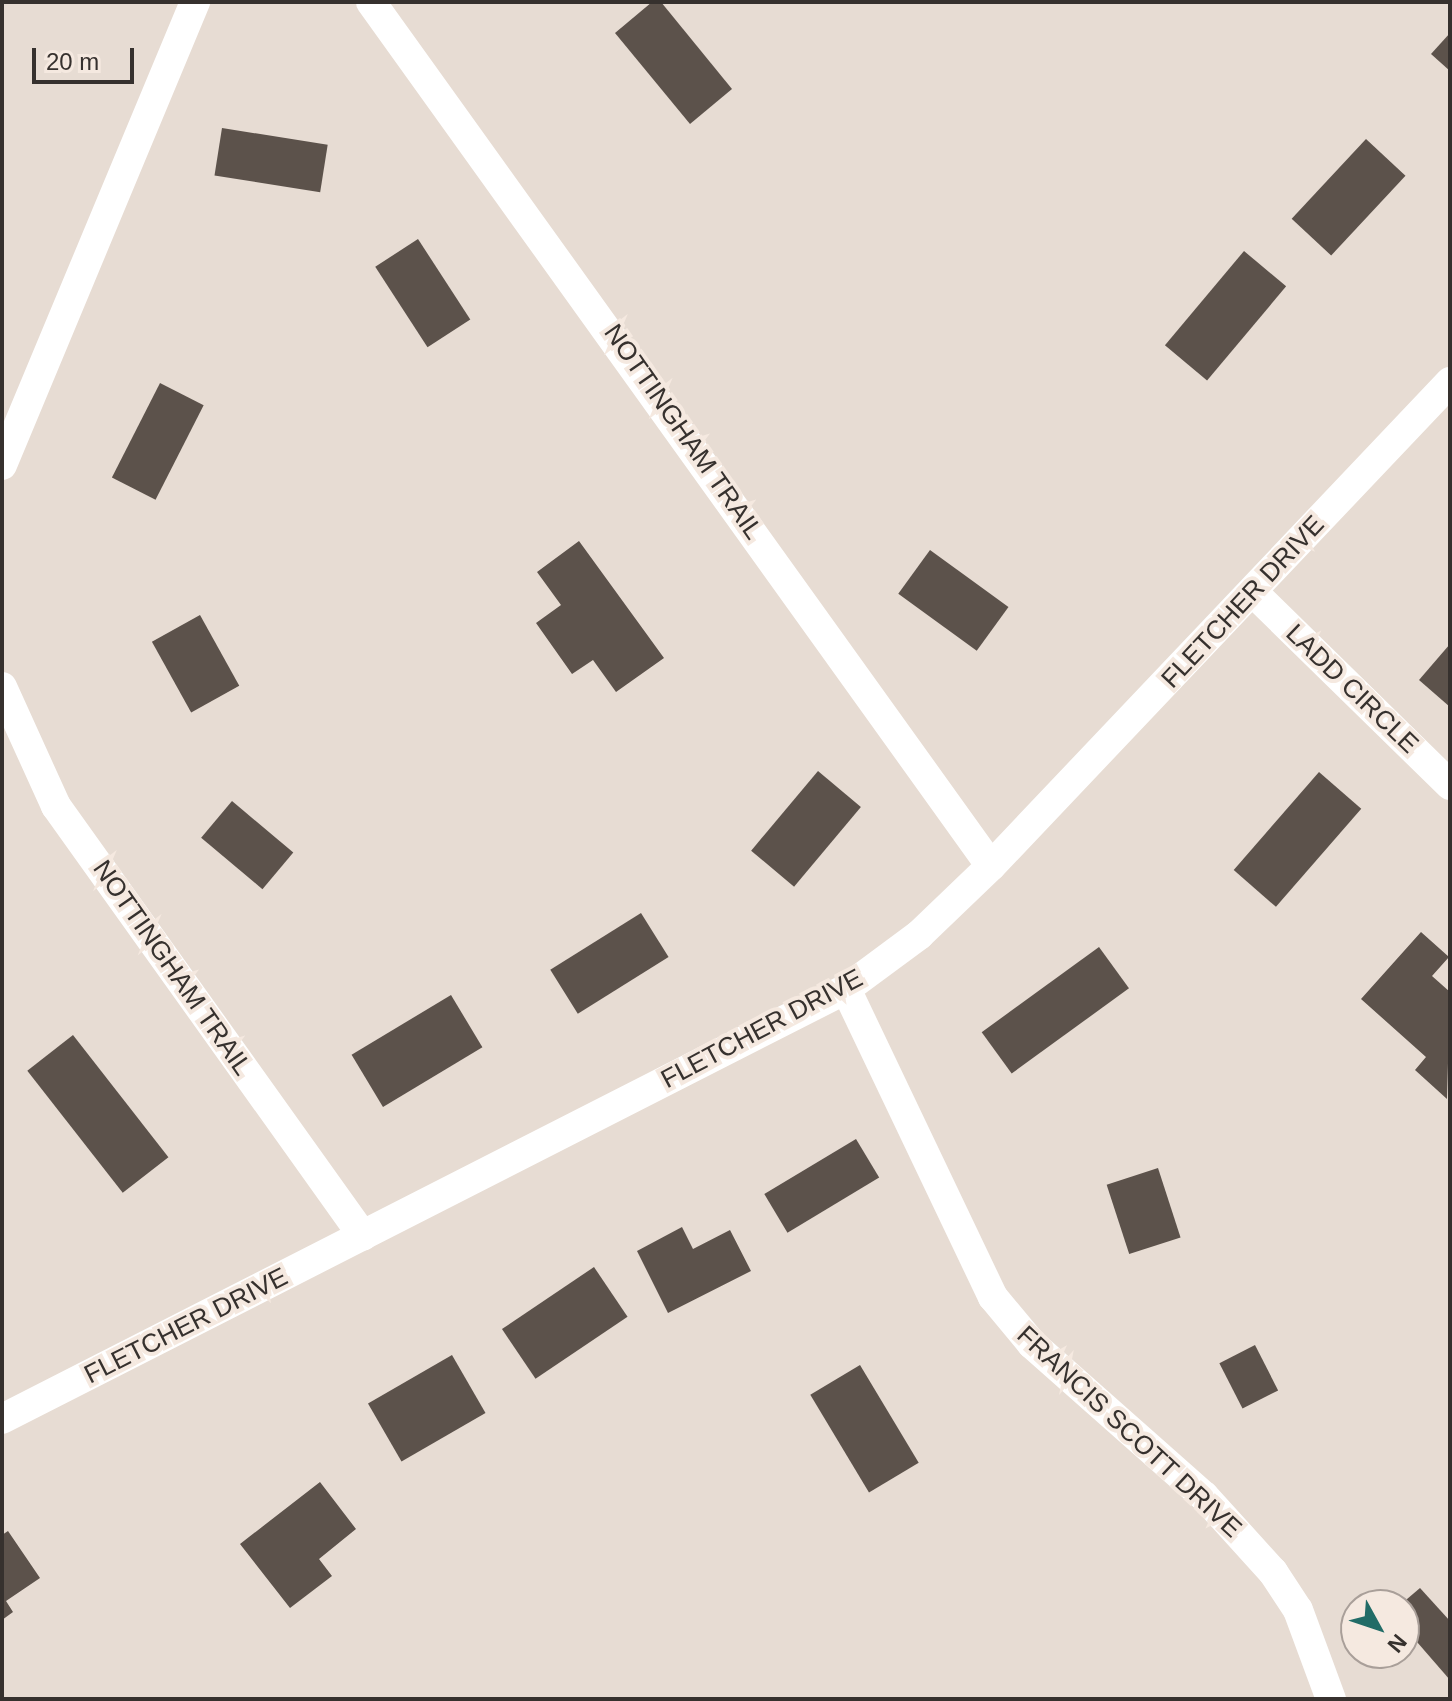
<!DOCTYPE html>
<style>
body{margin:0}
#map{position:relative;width:1452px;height:1701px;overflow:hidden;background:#e7dcd3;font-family:Helvetica,sans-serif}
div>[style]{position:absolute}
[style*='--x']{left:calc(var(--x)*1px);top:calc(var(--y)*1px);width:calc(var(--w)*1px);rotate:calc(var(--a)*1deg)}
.building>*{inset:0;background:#5c524b;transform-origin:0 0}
.minor>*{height:30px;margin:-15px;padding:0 15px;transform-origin:15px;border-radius:15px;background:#fff}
span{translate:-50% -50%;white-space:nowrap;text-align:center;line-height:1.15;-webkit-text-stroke:8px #f5e9e0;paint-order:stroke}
.street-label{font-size:26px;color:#36312e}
.frame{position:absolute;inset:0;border:4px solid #36312e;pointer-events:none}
.north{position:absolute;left:1340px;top:1589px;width:80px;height:80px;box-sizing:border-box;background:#f5e9e0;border:2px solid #a99f99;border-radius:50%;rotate:130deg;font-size:22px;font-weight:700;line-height:32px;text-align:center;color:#36312e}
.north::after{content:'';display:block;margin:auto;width:28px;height:36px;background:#216c67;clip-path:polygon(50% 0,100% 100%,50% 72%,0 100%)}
.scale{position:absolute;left:32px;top:48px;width:102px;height:36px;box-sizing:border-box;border:4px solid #36312e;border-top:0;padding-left:10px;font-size:24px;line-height:28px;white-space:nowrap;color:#36312e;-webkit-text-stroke:6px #f5e9e0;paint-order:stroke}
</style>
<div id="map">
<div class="building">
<div style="clip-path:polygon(652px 2px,661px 2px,732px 89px,690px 124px,615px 33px)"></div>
<div style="clip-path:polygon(1450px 33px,1450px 71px,1431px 54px)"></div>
<div style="left:222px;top:128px;width:107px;height:48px;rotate:9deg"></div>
<div style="left:1366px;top:139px;width:54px;height:109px;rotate:43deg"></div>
<div style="left:418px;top:239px;width:96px;height:51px;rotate:57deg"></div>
<div style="left:1244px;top:251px;width:55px;height:123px;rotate:40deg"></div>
<div style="left:160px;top:383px;width:49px;height:106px;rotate:27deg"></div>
<div style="clip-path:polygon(579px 541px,664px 658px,616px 692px,593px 660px,572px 674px,536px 623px,561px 605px,537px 572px)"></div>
<div style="left:930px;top:550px;width:97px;height:54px;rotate:36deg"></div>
<div style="left:200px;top:615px;width:81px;height:55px;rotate:61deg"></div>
<div style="clip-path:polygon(1450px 644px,1450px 707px,1419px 680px)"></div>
<div style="left:818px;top:771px;width:56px;height:104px;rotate:40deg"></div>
<div style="left:1319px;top:772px;width:56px;height:130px;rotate:41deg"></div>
<div style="left:232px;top:801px;width:80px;height:48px;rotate:40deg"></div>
<div style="left:641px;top:913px;width:52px;height:107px;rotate:58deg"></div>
<div style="clip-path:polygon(1421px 932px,1449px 957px,1432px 976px,1450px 992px,1447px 1099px,1415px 1070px,1426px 1057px,1361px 999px)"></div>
<div style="left:1099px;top:947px;width:51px;height:145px;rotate:54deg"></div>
<div style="left:451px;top:995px;width:61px;height:116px;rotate:59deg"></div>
<div style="left:73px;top:1035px;width:155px;height:58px;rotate:52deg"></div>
<div style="left:856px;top:1139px;width:45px;height:107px;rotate:59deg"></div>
<div style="left:1158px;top:1168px;width:73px;height:54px;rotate:72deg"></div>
<div style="clip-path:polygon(682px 1227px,693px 1249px,730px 1230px,751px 1271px,668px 1313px,637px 1251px)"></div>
<div style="left:594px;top:1267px;width:60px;height:111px;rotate:56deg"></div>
<div style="left:1255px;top:1345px;width:51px;height:40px;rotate:63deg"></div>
<div style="left:452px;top:1355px;width:67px;height:97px;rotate:60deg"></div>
<div style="left:860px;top:1365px;width:114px;height:58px;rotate:59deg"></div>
<div style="clip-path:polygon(320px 1482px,356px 1529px,319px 1559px,332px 1576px,290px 1608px,240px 1544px)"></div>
<div style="clip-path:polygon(8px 1531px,40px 1578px,6px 1601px,13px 1612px,2px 1620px,2px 1535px)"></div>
<div style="clip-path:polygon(1420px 1588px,1450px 1621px,1450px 1680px,1404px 1627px,1400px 1605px)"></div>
</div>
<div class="minor">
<div style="--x:371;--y:2;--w:1063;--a:54.34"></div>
<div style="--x:2;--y:465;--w:502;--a:-67.37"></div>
<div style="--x:1253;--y:592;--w:276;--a:44.4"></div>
<div style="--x:2;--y:687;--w:131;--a:65.6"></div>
<div style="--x:56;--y:806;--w:528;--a:54.47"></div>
<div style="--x:846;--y:989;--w:341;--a:64.5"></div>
<div style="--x:993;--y:1297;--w:61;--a:50.3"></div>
<div style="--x:1032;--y:1344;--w:230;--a:41.5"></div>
<div style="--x:1204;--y:1496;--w:103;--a:47.8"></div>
<div style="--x:1273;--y:1572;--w:45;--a:56.7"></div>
<div style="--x:1298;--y:1610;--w:95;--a:69.7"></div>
<div style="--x:2;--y:1419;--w:947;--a:-27"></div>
<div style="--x:846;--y:989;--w:91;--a:-36.5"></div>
<div style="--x:919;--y:935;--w:100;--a:-43.8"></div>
<div style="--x:991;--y:866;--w:667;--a:-46.52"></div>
</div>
<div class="street-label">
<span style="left:683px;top:432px;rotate:55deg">NOTTINGHAM TRAIL</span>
<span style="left:1243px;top:602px;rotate:-47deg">FLETCHER DRIVE</span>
<span style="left:1352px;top:689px;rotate:44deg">LADD CIRCLE</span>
<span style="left:172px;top:968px;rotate:55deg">NOTTINGHAM TRAIL</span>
<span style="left:762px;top:1029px;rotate:-28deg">FLETCHER DRIVE</span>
<span style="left:186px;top:1326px;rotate:-27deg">FLETCHER DRIVE</span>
<span style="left:1129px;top:1432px;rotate:43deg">FRANCIS SCOTT DRIVE</span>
</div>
<div class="frame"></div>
<div class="north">N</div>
<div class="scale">20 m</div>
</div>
